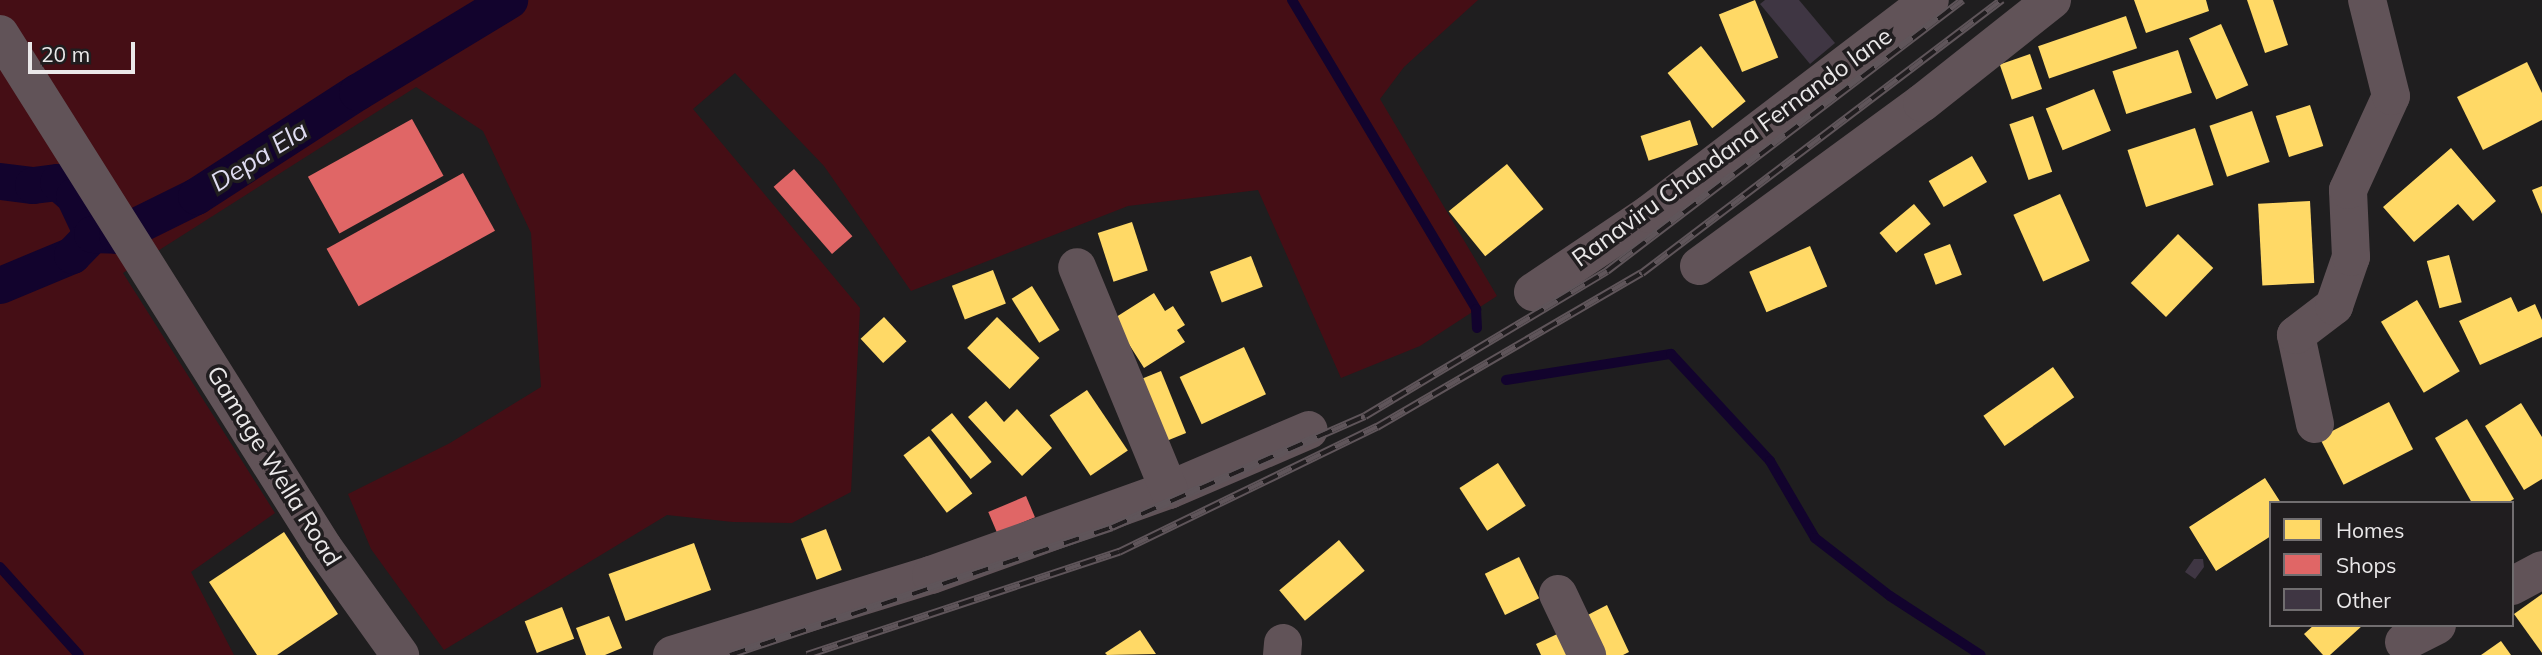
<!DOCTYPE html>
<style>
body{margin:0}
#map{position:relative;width:2542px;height:655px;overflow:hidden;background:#1f1e1f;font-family:Mulish,sans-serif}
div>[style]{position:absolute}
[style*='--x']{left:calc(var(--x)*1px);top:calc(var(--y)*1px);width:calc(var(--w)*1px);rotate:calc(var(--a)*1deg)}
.green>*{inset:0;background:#450e15}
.homes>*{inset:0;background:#ffd966;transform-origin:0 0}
.shops>*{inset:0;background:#e06666;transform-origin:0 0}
.stream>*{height:10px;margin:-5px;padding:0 5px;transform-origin:5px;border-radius:5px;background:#12032d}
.canal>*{height:37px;margin:-18.5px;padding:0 18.5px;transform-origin:18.5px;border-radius:18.5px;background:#12032d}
.building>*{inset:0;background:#3f3643}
.minor>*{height:38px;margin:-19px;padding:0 19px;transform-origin:19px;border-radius:19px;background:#615358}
.rail>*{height:8px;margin-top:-4px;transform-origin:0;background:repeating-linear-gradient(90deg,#201d1f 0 16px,#5f555a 0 32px);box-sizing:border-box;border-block:2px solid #5f555a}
span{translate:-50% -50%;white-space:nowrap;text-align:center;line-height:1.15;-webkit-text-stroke:7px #201d1f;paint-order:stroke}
.street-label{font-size:24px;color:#eae8e9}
.water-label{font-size:26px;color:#dfdcf1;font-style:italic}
.legend{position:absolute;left:2269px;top:501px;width:245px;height:126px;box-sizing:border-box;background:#201d1f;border:2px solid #716e70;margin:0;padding:9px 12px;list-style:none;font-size:21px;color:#eae8e9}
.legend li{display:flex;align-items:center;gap:14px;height:35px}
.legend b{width:35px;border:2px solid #716e70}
.scale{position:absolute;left:28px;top:42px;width:107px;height:32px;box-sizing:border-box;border:4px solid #eae8e9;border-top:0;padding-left:9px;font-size:21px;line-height:24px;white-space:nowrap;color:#eae8e9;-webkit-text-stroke:5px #201d1f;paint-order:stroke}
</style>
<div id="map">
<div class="green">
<div style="clip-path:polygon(0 0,1478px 0,1404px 67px,1380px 99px,1497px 296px,1420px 346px,1341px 378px,1258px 190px,1128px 206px,911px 291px,824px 166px,735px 73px,693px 109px,860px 308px,851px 492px,792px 523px,733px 522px,667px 515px,444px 650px,371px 549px,348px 494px,450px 443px,541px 387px,531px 233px,483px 131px,416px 87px,123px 273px,275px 513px,191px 572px,234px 655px,0 655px)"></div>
</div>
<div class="homes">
<div style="left:1755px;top:0;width:62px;height:39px;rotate:68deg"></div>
<div style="clip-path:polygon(2134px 0,2206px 0,2209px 11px,2146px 33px)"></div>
<div style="clip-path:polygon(2247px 0,2273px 0,2288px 45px,2265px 53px)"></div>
<div style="left:2126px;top:16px;width:34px;height:93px;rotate:71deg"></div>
<div style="left:2221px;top:24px;width:67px;height:35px;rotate:66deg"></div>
<div style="left:1701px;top:46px;width:71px;height:43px;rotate:51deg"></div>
<div style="left:2178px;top:50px;width:45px;height:69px;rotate:72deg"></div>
<div style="left:2030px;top:54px;width:37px;height:32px;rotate:71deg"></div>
<div style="clip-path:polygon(2527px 62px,2542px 93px,2542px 120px,2483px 150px,2457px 97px)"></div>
<div style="left:2094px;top:89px;width:45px;height:52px;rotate:68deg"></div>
<div style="left:2310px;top:105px;width:43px;height:36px;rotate:72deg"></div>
<div style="left:2252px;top:111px;width:54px;height:45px;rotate:71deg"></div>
<div style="left:2033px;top:116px;width:59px;height:25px;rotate:71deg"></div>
<div style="left:1690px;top:120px;width:26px;height:52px;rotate:72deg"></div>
<div style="left:2195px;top:128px;width:60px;height:71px;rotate:72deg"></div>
<div style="clip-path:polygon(2451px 148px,2496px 201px,2473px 221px,2458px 204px,2414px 242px,2383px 207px)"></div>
<div style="left:1972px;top:156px;width:30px;height:50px;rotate:60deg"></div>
<div style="left:1507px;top:164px;width:58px;height:75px;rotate:51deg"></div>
<div style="clip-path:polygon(2542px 186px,2542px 214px,2532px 190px)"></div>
<div style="left:2060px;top:194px;width:73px;height:51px;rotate:66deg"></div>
<div style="left:2310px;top:201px;width:82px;height:52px;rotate:87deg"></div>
<div style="left:1914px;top:204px;width:26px;height:45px;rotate:50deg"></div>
<div style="left:1132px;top:222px;width:51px;height:36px;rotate:72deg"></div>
<div style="left:2178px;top:234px;width:49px;height:68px;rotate:44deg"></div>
<div style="left:1950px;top:244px;width:33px;height:28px;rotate:69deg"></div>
<div style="left:1810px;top:246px;width:44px;height:66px;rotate:67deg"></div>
<div style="left:2449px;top:255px;width:49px;height:23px;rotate:75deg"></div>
<div style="left:1251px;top:256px;width:33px;height:44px;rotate:69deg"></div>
<div style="left:993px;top:270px;width:36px;height:44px;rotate:69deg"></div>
<div style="left:1032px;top:286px;width:52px;height:24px;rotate:58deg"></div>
<div style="clip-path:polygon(1154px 293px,1165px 311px,1173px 306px,1185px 325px,1177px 330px,1185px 342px,1144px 368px,1113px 319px)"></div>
<div style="clip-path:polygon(2511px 297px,2518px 312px,2535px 304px,2542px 320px,2542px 337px,2480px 365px,2459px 321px)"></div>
<div style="left:2417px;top:300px;width:83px;height:42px;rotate:59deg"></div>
<div style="left:884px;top:317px;width:33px;height:32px;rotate:47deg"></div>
<div style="left:997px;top:317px;width:59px;height:43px;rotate:44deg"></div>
<div style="left:1244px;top:347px;width:52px;height:71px;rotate:65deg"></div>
<div style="left:2053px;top:367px;width:37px;height:85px;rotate:55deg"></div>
<div style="left:1161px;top:371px;width:67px;height:30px;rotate:68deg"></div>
<div style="left:1087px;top:390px;width:73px;height:45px;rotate:56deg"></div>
<div style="clip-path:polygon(986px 401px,1004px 422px,1017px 409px,1052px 448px,1022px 476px,968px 417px)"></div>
<div style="left:2389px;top:402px;width:53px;height:78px;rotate:63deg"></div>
<div style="clip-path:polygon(2521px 403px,2542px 437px,2542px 479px,2524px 490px,2485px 426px)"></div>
<div style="left:952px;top:413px;width:63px;height:27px;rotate:51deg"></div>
<div style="clip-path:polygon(2467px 419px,2514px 499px,2507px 503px,2472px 503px,2435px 438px)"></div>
<div style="left:929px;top:436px;width:72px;height:32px;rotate:53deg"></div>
<div style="left:1498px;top:463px;width:51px;height:46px;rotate:57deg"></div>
<div style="clip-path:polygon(2265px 478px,2281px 503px,2271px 503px,2271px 536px,2216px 571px,2189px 527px)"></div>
<div style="left:826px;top:529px;width:44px;height:27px;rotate:69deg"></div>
<div style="clip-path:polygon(284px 532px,338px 614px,277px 655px,257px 655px,209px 582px)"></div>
<div style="left:1339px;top:540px;width:40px;height:78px;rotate:50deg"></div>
<div style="left:694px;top:543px;width:50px;height:91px;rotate:70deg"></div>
<div style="left:1519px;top:557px;width:46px;height:38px;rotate:64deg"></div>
<div style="clip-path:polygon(2542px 594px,2542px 653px,2514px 614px)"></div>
<div style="clip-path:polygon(1607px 605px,1629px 652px,1623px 655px,1595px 655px,1578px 620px)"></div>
<div style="left:562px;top:607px;width:34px;height:40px;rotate:69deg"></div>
<div style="clip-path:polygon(609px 616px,622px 648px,605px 655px,586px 655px,576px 628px)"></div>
<div style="clip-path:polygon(2314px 625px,2363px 625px,2330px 655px,2323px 655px,2304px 634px)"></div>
<div style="clip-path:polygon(1568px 629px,1580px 655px,1541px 655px,1536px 644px)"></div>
<div style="clip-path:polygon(1140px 630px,1156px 654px,1107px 655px,1105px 653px)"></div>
<div style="clip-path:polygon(2501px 641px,2511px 655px,2481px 655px)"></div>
</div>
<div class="shops">
<div style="left:412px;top:119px;width:65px;height:119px;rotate:61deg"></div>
<div style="left:794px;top:169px;width:89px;height:27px;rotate:49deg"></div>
<div style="left:463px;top:173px;width:66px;height:156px;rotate:61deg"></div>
<div style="left:1026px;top:496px;width:23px;height:41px;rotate:67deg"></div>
</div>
<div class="stream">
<div style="--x:1292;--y:0;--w:360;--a:59.2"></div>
<div style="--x:1476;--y:309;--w:19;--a:87"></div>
<div style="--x:1506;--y:380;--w:167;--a:-9"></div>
<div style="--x:1671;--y:354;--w:146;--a:47.2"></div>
<div style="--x:1770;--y:461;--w:89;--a:59.7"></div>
<div style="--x:1815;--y:538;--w:95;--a:37.7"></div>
<div style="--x:1890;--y:596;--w:108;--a:33"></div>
<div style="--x:0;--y:567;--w:118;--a:48.1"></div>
</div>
<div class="canal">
<div style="--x:0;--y:181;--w:33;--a:7"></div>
<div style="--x:33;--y:185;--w:25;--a:-7"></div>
<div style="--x:58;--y:182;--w:21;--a:41"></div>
<div style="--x:74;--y:196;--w:42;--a:64.7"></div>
<div style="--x:0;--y:285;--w:78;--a:-22.6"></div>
<div style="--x:72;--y:255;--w:29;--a:-46"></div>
<div style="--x:92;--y:234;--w:25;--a:2"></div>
<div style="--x:117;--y:235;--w:88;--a:-26.3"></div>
<div style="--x:196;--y:196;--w:192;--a:-32.9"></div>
<div style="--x:357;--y:92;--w:178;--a:-31.2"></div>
</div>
<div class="building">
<div style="clip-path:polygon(1765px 0,1799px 0,1835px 43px,1810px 64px,1760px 4px)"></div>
<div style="clip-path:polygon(2194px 559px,2203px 559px,2204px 567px,2195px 579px,2185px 572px)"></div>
</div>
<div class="minor">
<div style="--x:0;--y:34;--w:606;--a:57.8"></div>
<div style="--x:323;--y:547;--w:133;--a:54.5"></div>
<div style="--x:1699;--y:266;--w:276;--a:-36.2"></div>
<div style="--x:1922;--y:103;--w:166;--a:-38.4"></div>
<div style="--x:1533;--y:292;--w:140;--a:-33.9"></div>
<div style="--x:1649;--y:214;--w:353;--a:-37.3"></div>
<div style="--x:2315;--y:424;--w:91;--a:-102.1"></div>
<div style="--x:2296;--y:335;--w:48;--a:-37.3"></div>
<div style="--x:2334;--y:306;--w:52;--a:-70.9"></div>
<div style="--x:2351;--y:257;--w:67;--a:-92.6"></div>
<div style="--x:2348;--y:190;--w:103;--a:-65.4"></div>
<div style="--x:2391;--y:96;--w:99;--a:-104"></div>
<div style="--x:1169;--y:490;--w:152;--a:-23.2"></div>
<div style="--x:2512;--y:586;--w:34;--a:-28"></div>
<div style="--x:1558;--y:594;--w:68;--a:64.6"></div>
<div style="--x:2404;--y:642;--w:37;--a:-27"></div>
<div style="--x:672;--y:655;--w:271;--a:-17.2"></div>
<div style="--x:931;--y:575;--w:253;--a:-19.7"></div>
<div style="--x:1169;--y:490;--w:241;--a:-112.4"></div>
<div style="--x:1282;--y:655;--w:12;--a:-85"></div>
</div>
<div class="rail">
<div style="--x:730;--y:655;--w:403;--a:-18.5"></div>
<div style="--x:1112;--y:527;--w:276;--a:-23.7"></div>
<div style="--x:1365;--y:416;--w:282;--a:-30.9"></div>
<div style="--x:1607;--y:271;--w:447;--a:-37.3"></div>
<div style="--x:807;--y:655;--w:329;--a:-18.3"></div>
<div style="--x:1119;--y:552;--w:287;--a:-25.9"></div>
<div style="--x:1377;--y:427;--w:306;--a:-30.2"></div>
<div style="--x:1642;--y:273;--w:452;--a:-37.2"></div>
</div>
<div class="street-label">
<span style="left:1732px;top:147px;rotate:-36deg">Ranaviru Chandana Fernando lane</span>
<span style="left:274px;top:466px;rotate:58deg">Gamage Wella Road</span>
</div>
<div class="water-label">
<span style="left:259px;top:156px;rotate:-32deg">Depa Ela</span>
</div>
<ul class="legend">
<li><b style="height:19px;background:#ffd966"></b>Homes</li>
<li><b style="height:19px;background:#e06666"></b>Shops</li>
<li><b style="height:19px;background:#3f3643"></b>Other</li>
</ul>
<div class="scale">20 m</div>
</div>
